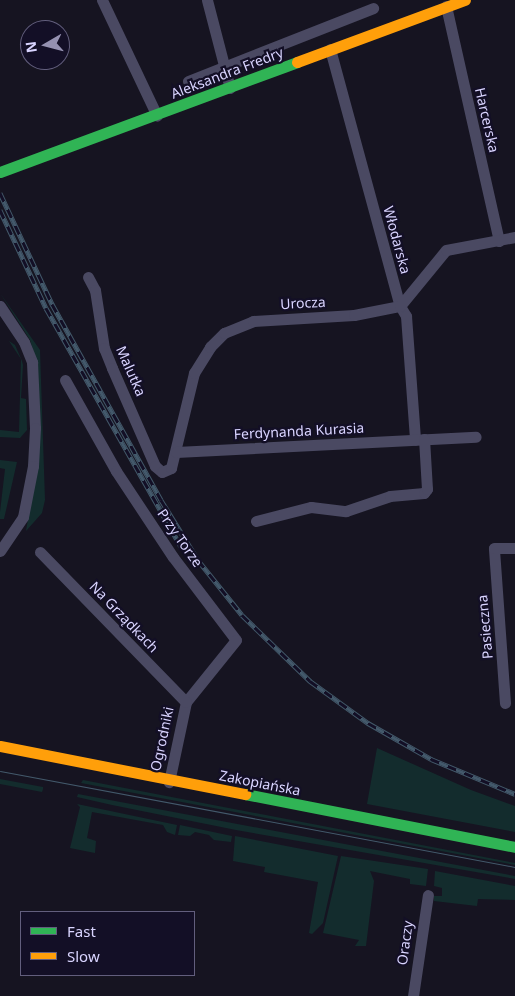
<!DOCTYPE html>
<meta charset="utf-8">
<style>
body{margin:0}
#map{position:relative;width:515px;height:996px;overflow:hidden;background:#161421;font-family:"Noto Sans",sans-serif}
div>[style]{position:absolute}
[style*='--x']{left:calc(var(--x)*1px);top:calc(var(--y)*1px);width:calc(var(--w)*1px);rotate:calc(var(--a)*1deg)}
.green>*{inset:0;background:#132c2d}
.street>*{height:11px;margin:-5.5px;padding:0 5.5px;transform-origin:5.5px;border-radius:5.5px;background:#4a4962}
.fast>*{height:11px;margin:-5.5px;padding:0 5.5px;transform-origin:5.5px;border-radius:5.5px;background:#30b455}
.slow>*{height:11px;margin:-5.5px;padding:0 5.5px;transform-origin:5.5px;border-radius:5.5px;background:#ff9f0a}
.tram>*{height:1px;margin:-0.5px;padding:0 0.5px;transform-origin:0.5px;border-radius:0.5px;background:#43596b}
.rail>*{height:5px;margin-top:-2.5px;transform-origin:0;background:repeating-linear-gradient(90deg,#130f26 0 9px,#43596b 0 18px);box-sizing:border-box;border-block:1px solid #43596b}
span{translate:-50% -50%;white-space:nowrap;text-align:center;line-height:1.15;-webkit-text-stroke:4.5px #130f26;paint-order:stroke}
.street-label{font-size:14px;color:#d9d4ff}
.legend{position:absolute;left:20px;top:911px;width:175px;height:65px;box-sizing:border-box;background:#130f26;border:1px solid #625e7d;margin:0;padding:6px 9px;list-style:none;font-size:15px;color:#d9d4ff}
.legend li{display:flex;align-items:center;gap:10px;height:25px}
.legend b{width:25px;border:1px solid #625e7d}
.north{position:absolute;left:20px;top:20px;width:50px;height:50px;box-sizing:border-box;background:#130f26;border:1px solid #625e7d;border-radius:50%;rotate:262deg;font-size:14px;font-weight:700;line-height:20px;text-align:center;color:#d9d4ff}
.north::after{content:'';display:block;margin:auto;width:18px;height:22px;background:#9591b1;clip-path:polygon(50% 0,100% 100%,50% 72%,0 100%)}
</style>
<div id="map">
<div class="green">
<div style="clip-path:polygon(0 293px,40px 350px,45px 500px,42px 513px,26px 531px,39px 455px,38px 366px,30px 340px)"></div>
<div style="clip-path:polygon(9px 341px,15px 345px,22px 361px,23px 365px,21px 398px,26px 399px,27px 430px,20px 438px,0 437px,0 430px,19px 432px,21px 359px)"></div>
<div style="clip-path:polygon(0 460px,17px 462px,4px 519px,0 519px,0 512px,5px 469px,0 468px)"></div>
<div style="clip-path:polygon(377px 748px,471px 790px,515px 806px,515px 832px,367px 804px)"></div>
<div style="clip-path:polygon(0 779px,43px 787px,43px 789px,42px 792px,0 784px)"></div>
<div style="clip-path:polygon(83px 780px,515px 863px,515px 865px,81px 783px)"></div>
<div style="clip-path:polygon(78px 794px,515px 876px,515px 879px,236px 830px,112px 805px,77px 797px)"></div>
<div style="clip-path:polygon(77px 804px,177px 825px,175px 835px,167px 832px,163px 825px,92px 812px,87px 838px,96px 841px,95px 853px,70px 848px,80px 807px)"></div>
<div style="clip-path:polygon(180px 825px,232px 836px,231px 842px,214px 840px,209px 835px,195px 832px,190px 836px,178px 835px)"></div>
<div style="clip-path:polygon(235px 836px,338px 856px,323px 923px,312px 934px,309px 933px,318px 882px,264px 872px,265px 867px,233px 861px)"></div>
<div style="clip-path:polygon(341px 856px,428px 869px,426px 886px,410px 884px,410px 879px,370px 871px,374px 881px,366px 946px,355px 946px,359px 940px,323px 933px)"></div>
<div style="clip-path:polygon(435px 871px,515px 886px,515px 900px,478px 899px,477px 906px,434px 901px,434px 896px,442px 896px,442px 888px,434px 886px)"></div>
</div>
<div class="street">
<div style="--x:102;--y:0;--w:128;--a:64.6"></div>
<div style="--x:207;--y:0;--w:91;--a:75.4"></div>
<div style="--x:446;--y:6;--w:241;--a:77.3"></div>
<div style="--x:330;--y:49;--w:266;--a:74.8"></div>
<div style="--x:400;--y:306;--w:12;--a:59"></div>
<div style="--x:406;--y:316;--w:124;--a:85.8"></div>
<div style="--x:188;--y:81;--w:199;--a:-21.5"></div>
<div style="--x:88;--y:277;--w:15;--a:62"></div>
<div style="--x:95;--y:290;--w:59;--a:81.2"></div>
<div style="--x:104;--y:348;--w:22;--a:68"></div>
<div style="--x:112;--y:368;--w:107;--a:66.3"></div>
<div style="--x:155;--y:466;--w:9;--a:41"></div>
<div style="--x:162;--y:472;--w:10;--a:-24"></div>
<div style="--x:171;--y:468;--w:98;--a:-76.4"></div>
<div style="--x:194;--y:373;--w:31;--a:-58"></div>
<div style="--x:210;--y:347;--w:20;--a:-45"></div>
<div style="--x:224;--y:333;--w:31;--a:-22"></div>
<div style="--x:253;--y:321;--w:101;--a:-3.4"></div>
<div style="--x:354;--y:315;--w:47;--a:-11.1"></div>
<div style="--x:400;--y:306;--w:72;--a:-50.6"></div>
<div style="--x:446;--y:250;--w:70;--a:-10.7"></div>
<div style="--x:0;--y:306;--w:43;--a:56.3"></div>
<div style="--x:24;--y:342;--w:22;--a:68"></div>
<div style="--x:32;--y:362;--w:66;--a:87.4"></div>
<div style="--x:35;--y:428;--w:38;--a:93"></div>
<div style="--x:33;--y:466;--w:52;--a:101.1"></div>
<div style="--x:23;--y:517;--w:41;--a:124.1"></div>
<div style="--x:65;--y:380;--w:104;--a:60.7"></div>
<div style="--x:116;--y:471;--w:103;--a:56.5"></div>
<div style="--x:173;--y:557;--w:104;--a:52.8"></div>
<div style="--x:236;--y:640;--w:80;--a:128.9"></div>
<div style="--x:186;--y:702;--w:82;--a:102"></div>
<div style="--x:176;--y:452;--w:300;--a:-2.9"></div>
<div style="--x:256;--y:521;--w:57;--a:-14.3"></div>
<div style="--x:311;--y:507;--w:35;--a:7"></div>
<div style="--x:346;--y:511;--w:46;--a:-18.8"></div>
<div style="--x:390;--y:496;--w:34;--a:-5"></div>
<div style="--x:424;--y:493;--w:5;--a:-53"></div>
<div style="--x:427;--y:489;--w:50;--a:-93.4"></div>
<div style="--x:40;--y:552;--w:209;--a:45.8"></div>
<div style="--x:505;--y:703;--w:155;--a:-94.1"></div>
<div style="--x:494;--y:548;--w:21;--a:0"></div>
<div style="--x:413;--y:996;--w:102;--a:-81.6"></div>
</div>
<div class="fast">
<div style="--x:0;--y:172;--w:317;--a:-20.3"></div>
<div style="--x:245;--y:794;--w:275;--a:11.1"></div>
</div>
<div class="slow">
<div style="--x:297;--y:62;--w:179;--a:-20.3"></div>
<div style="--x:0;--y:746;--w:250;--a:11.1"></div>
</div>
<div class="tram">
<div style="--x:0;--y:771;--w:524;--a:10.56"></div>
</div>
<div class="rail">
<div style="--x:0;--y:193;--w:123;--a:64.9"></div>
<div style="--x:52;--y:304;--w:224;--a:60.9"></div>
<div style="--x:161;--y:500;--w:70;--a:58.3"></div>
<div style="--x:198;--y:560;--w:70;--a:51.3"></div>
<div style="--x:242;--y:615;--w:95;--a:44.1"></div>
<div style="--x:310;--y:681;--w:72;--a:35.9"></div>
<div style="--x:368;--y:723;--w:73;--a:29.7"></div>
<div style="--x:431;--y:759;--w:91;--a:22.6"></div>
<div style="--x:0;--y:210;--w:108;--a:64.9"></div>
<div style="--x:46;--y:308;--w:274;--a:60.5"></div>
</div>
<div class="street-label">
<span style="left:227px;top:73px;rotate:-21deg">Aleksandra Fredry</span>
<span style="left:487px;top:120px;rotate:77deg">Harcerska</span>
<span style="left:397px;top:240px;rotate:75deg">Włodarska</span>
<span style="left:303px;top:303px;rotate:-3deg">Urocza</span>
<span style="left:131px;top:371px;rotate:66deg">Malutka</span>
<span style="left:299px;top:431px;rotate:-3deg">Ferdynanda Kurasia</span>
<span style="left:180px;top:538px;rotate:55deg">Przy Torze</span>
<span style="left:124px;top:617px;rotate:46deg">Na Grządkach</span>
<span style="left:485px;top:627px;rotate:-95deg">Pasieczna</span>
<span style="left:162px;top:739px;rotate:-78deg">Ogrodniki</span>
<span style="left:260px;top:783px;rotate:11deg">Zakopiańska</span>
<span style="left:405px;top:943px;rotate:-82deg">Oraczy</span>
</div>
<ul class="legend">
<li><b style="height:6px;background:#30b455"></b>Fast</li>
<li><b style="height:6px;background:#ff9f0a"></b>Slow</li>
</ul>
<div class="north">N</div>
</div>
